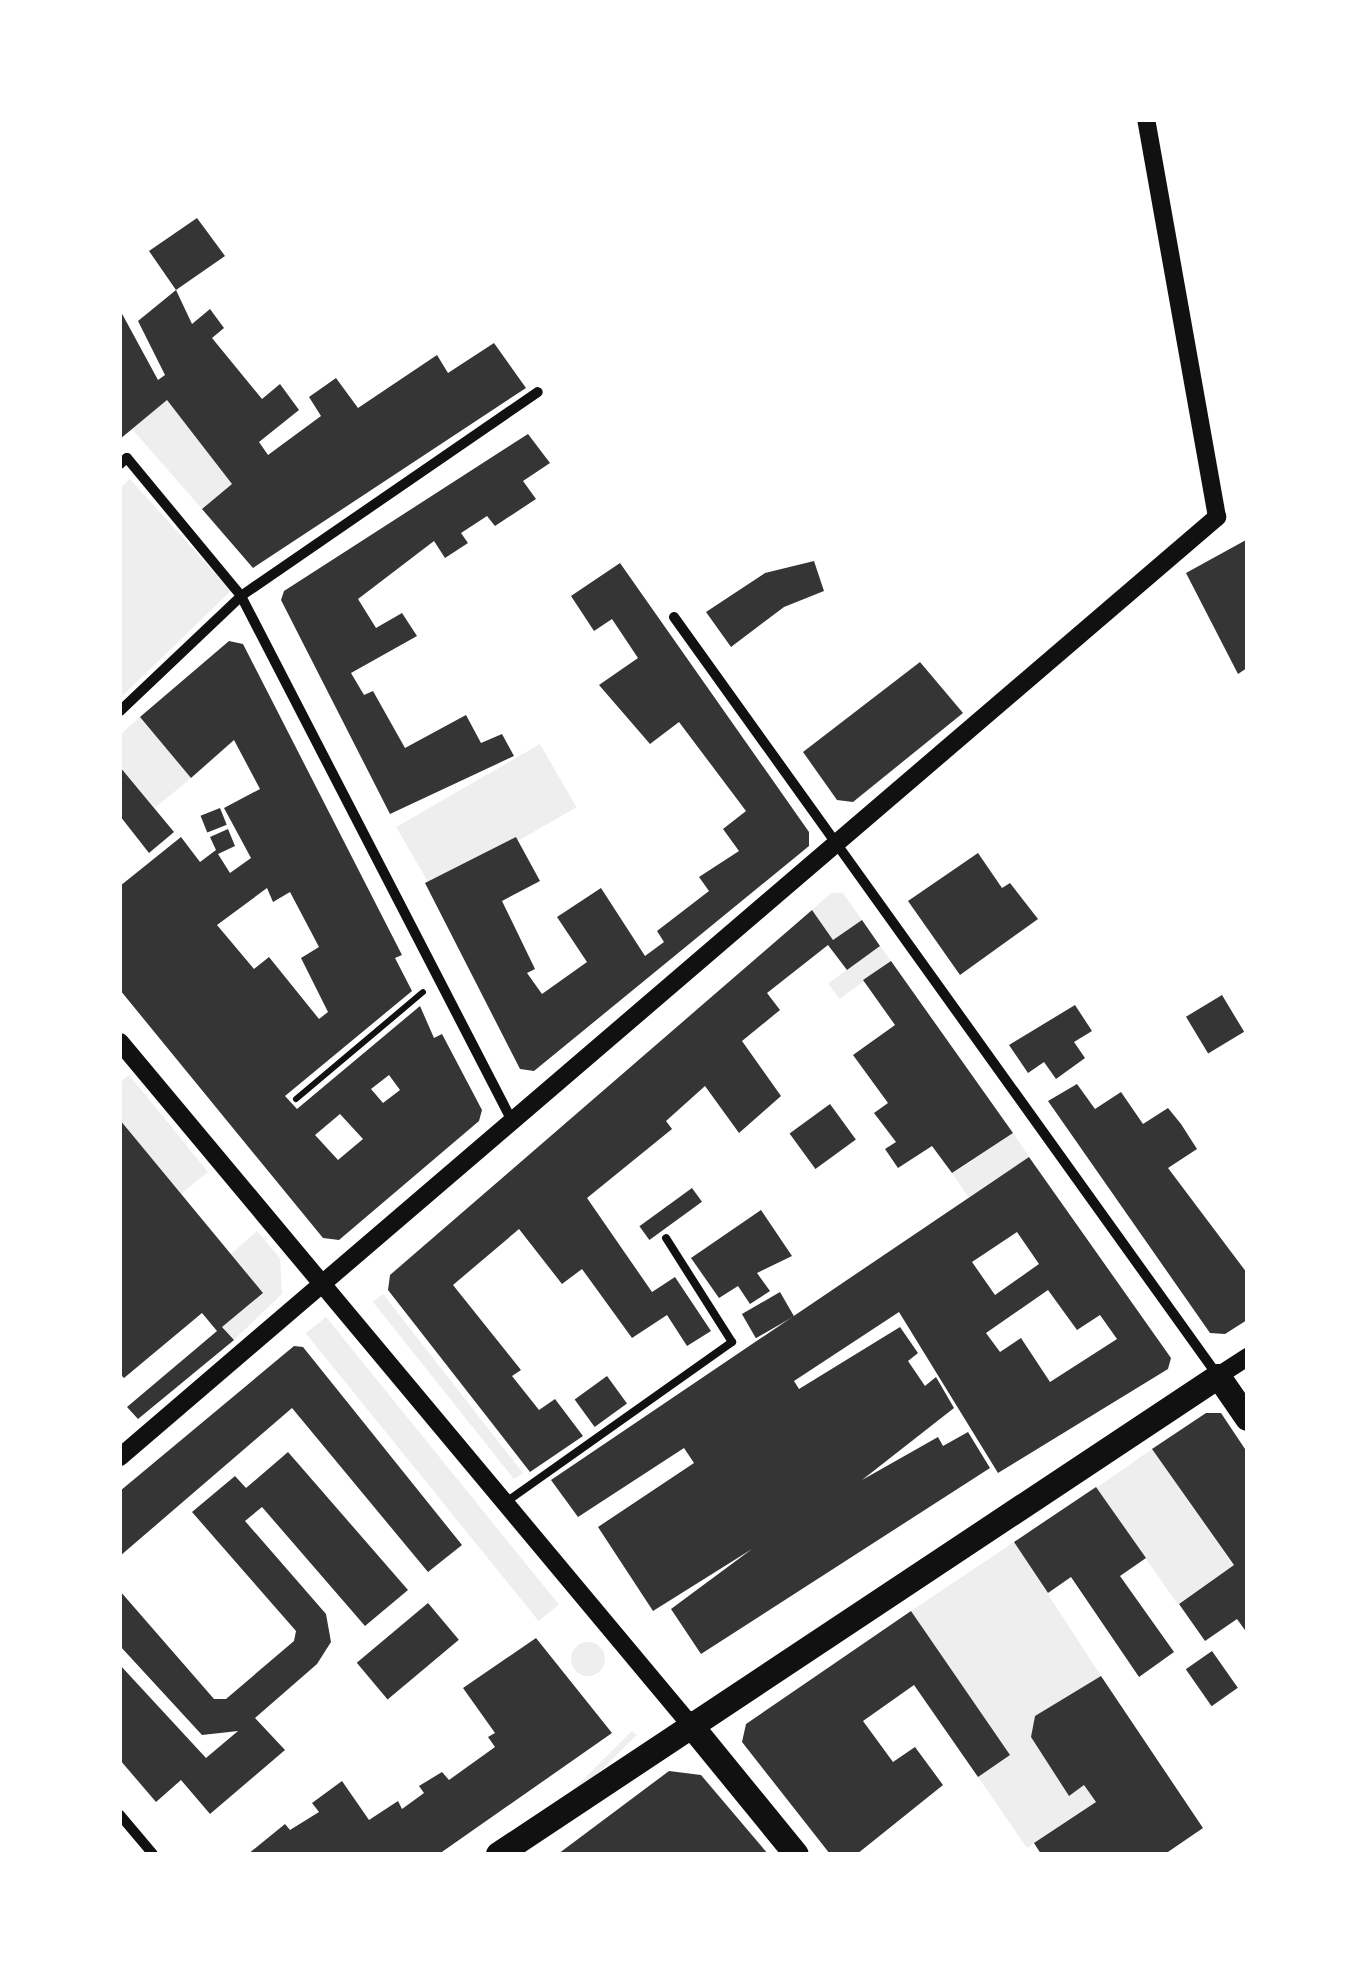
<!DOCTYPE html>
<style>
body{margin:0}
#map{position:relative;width:1367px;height:1974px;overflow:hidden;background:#fff;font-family:"Fira Sans",sans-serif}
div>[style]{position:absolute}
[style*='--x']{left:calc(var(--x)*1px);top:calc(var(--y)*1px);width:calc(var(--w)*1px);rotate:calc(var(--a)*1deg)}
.green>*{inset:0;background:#eee;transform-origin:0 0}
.round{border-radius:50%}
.building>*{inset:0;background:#353535;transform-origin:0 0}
.path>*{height:6px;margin:-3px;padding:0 3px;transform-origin:3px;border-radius:3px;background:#111}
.service>*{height:8px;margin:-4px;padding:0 4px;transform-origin:4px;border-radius:4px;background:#111}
.minor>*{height:10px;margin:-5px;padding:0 5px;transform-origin:5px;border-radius:5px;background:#111}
.tertiary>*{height:18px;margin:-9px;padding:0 9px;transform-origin:9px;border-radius:9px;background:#111}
.primary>*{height:25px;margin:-12.5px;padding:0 12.5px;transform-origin:12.5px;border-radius:12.5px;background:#111}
span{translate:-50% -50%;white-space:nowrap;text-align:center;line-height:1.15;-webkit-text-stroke:10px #fff;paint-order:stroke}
.frame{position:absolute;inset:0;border:122px solid #fff;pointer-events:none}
</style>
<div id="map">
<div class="green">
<div style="clip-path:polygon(167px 400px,232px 484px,202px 509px,132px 429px)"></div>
<div style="clip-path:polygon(130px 479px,231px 591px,120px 698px,120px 488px)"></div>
<div style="clip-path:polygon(140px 717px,191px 778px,155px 808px,120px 767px,120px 735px)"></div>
<div style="left:540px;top:744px;width:73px;height:166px;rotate:60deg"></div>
<div style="clip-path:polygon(831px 893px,843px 893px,862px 920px,833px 940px,812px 910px)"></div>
<div style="left:880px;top:946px;width:19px;height:64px;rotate:54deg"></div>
<div style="clip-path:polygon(129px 1075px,208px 1172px,181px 1194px,120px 1120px,120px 1082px)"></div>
<div style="left:1013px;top:1133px;width:29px;height:73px;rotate:56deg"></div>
<div style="clip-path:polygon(257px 1231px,280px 1258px,282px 1294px,234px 1340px,222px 1327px,263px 1293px,231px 1254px)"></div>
<div style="clip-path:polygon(383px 1294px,523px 1473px,514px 1479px,373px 1302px)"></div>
<div style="left:326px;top:1317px;width:370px;height:26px;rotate:51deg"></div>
<div style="left:1152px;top:1449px;width:142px;height:68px;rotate:55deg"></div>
<div style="clip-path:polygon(1014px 1542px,1101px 1676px,1035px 1716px,1031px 1737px,1069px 1795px,1084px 1785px,1096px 1802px,1027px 1848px,978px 1777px,1009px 1755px,911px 1611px)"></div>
<div class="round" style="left:571px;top:1642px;width:34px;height:34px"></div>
<div style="left:632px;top:1731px;width:6px;height:196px;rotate:45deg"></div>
</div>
<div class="building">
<div style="clip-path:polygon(197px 218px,225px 256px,176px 290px,192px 324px,210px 309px,224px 328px,212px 338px,262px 399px,280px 384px,299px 410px,259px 442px,268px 455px,321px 416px,309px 397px,336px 378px,358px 408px,437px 355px,448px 373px,494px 343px,526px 388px,253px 568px,202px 509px,232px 484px,167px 400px,120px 439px,120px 310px,158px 380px,165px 375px,138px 321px,176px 290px,149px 251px)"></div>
<div style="clip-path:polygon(528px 434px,550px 463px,523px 481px,536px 499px,495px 526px,487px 516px,461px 533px,468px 543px,445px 558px,434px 541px,358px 599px,376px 628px,402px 613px,417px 636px,351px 673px,364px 695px,373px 691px,405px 748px,466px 715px,481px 743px,502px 734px,514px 756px,390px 814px,281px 600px,284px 591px)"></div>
<div style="clip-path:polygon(1246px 540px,1247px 668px,1238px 674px,1186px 573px)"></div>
<div style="clip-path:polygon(814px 561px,824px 591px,784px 607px,731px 647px,706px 612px,765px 573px)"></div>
<div style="clip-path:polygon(620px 563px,809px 832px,809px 846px,534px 1071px,520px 1069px,425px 883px,516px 837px,540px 881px,502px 901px,535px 969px,527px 973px,542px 994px,587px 962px,557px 917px,601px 888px,645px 956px,664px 942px,657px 931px,709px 891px,699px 877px,739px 851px,723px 829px,746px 811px,679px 722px,650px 744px,599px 685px,638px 658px,612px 619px,594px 631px,571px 596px)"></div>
<div style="clip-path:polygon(evenodd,229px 641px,243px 644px,402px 955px,395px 958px,412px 991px,285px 1096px,297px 1109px,420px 1006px,434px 1038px,442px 1034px,482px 1110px,479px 1121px,339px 1240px,323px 1238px,120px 990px,120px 886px,181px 837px,200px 862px,216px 850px,210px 837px,228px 829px,235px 846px,218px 854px,230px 873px,251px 858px,224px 808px,260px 789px,234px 740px,191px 778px,140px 717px,229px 641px,267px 888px,273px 902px,290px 892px,319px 947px,301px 958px,328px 1012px,319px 1019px,269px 957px,254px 969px,217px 925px,267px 888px,229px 641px,389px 1075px,400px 1090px,383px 1103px,371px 1089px,389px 1075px,229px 641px,340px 1114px,363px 1139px,338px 1160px,315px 1135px,340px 1114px)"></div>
<div style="clip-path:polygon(920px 662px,963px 713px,853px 802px,837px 800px,803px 752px)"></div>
<div style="clip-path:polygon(120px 767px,174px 832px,149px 853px,120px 816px)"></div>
<div style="left:220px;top:808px;width:18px;height:21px;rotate:68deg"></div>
<div style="clip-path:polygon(978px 853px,1002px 888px,1010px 883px,1038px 919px,960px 975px,908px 901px)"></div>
<div style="clip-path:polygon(812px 910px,833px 940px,862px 920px,880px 946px,847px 970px,828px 945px,767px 993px,780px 1010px,742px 1041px,781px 1096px,739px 1133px,705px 1086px,666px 1121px,672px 1129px,587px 1198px,652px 1292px,675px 1277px,711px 1331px,687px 1346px,667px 1315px,632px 1338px,582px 1269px,562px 1284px,519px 1229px,453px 1285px,521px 1370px,512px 1376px,539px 1410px,555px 1399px,583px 1436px,530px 1472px,388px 1290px,390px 1275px)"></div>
<div style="clip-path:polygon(891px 961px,1013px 1133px,952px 1173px,932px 1146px,898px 1168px,885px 1149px,896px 1142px,874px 1113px,888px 1103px,853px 1055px,895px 1025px,863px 980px)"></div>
<div style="left:1222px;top:995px;width:43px;height:42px;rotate:59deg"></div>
<div style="clip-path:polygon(1075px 1005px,1092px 1031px,1074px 1042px,1085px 1058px,1056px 1079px,1044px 1062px,1028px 1073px,1009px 1045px)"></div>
<div style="clip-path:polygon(1077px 1084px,1095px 1109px,1121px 1092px,1143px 1124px,1168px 1108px,1181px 1124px,1197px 1149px,1168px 1168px,1247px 1273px,1247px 1320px,1225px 1334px,1210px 1333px,1048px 1101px)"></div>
<div style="left:830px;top:1104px;width:44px;height:50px;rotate:54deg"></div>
<div style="clip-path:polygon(120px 1120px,263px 1293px,222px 1327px,234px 1340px,138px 1419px,127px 1407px,217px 1331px,202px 1313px,124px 1378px,120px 1374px)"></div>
<div style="clip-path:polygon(evenodd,1029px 1157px,1171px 1358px,1168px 1369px,998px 1473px,899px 1312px,794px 1381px,799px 1389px,900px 1327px,918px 1353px,908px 1361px,925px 1386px,936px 1377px,954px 1408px,862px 1480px,938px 1437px,943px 1446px,968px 1432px,990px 1468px,701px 1654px,671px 1609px,752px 1549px,653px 1611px,598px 1527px,694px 1463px,684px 1448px,578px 1517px,551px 1480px,1029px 1157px,1017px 1232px,1039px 1264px,995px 1295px,972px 1262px,1017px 1232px,1029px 1157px,1048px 1290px,1077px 1330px,1100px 1315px,1117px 1339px,1050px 1382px,1021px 1338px,1000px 1352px,986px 1333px,1048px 1290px)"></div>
<div style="left:692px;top:1188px;width:17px;height:65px;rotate:54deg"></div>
<div style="clip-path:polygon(761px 1210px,792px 1256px,757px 1273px,770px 1291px,750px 1304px,738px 1286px,719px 1298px,691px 1258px)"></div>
<div style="left:780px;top:1292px;width:28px;height:44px;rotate:60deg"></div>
<div style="clip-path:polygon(294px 1346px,303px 1347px,462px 1545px,428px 1572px,292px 1408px,120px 1556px,120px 1491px)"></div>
<div style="left:607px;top:1376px;width:34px;height:40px;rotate:54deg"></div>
<div style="clip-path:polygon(1206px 1413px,1221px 1413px,1247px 1452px,1247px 1633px,1237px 1619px,1205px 1641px,1179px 1604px,1234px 1565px,1152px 1449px)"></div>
<div style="clip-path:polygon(288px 1452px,408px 1590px,365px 1626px,262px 1507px,245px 1521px,326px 1614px,331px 1642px,317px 1664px,255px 1718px,285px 1750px,210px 1814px,181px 1780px,156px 1802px,120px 1760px,120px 1665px,206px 1758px,238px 1731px,202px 1735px,120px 1646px,120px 1591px,214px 1699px,226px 1699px,294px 1641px,296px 1631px,192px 1512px,235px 1476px,246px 1488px)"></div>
<div style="clip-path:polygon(1096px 1487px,1146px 1558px,1120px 1576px,1174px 1652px,1139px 1677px,1071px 1577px,1048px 1593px,1014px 1542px)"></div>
<div style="left:428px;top:1603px;width:48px;height:93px;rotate:50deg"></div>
<div style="clip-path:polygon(911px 1611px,1010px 1755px,978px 1777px,914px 1685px,863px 1721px,893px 1762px,915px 1747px,943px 1785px,857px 1854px,830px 1854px,742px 1742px,746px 1724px)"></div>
<div style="clip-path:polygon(536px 1638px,612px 1733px,439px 1854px,248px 1854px,285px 1824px,290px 1830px,319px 1812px,312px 1803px,342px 1781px,369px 1820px,398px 1801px,402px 1809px,424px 1793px,419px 1786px,442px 1772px,449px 1780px,495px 1747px,488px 1737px,495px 1733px,463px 1688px)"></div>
<div style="left:1212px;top:1651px;width:45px;height:32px;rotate:55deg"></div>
<div style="clip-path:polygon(1101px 1676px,1203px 1828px,1165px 1854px,1041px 1854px,1034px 1843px,1096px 1802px,1084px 1785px,1069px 1796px,1031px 1737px,1035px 1716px)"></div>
<div style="clip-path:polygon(669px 1771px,701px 1775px,768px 1854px,558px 1854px)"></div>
</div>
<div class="path">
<div style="--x:296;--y:1099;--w:166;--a:-40.1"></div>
</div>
<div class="service">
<div style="--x:506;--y:1502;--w:277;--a:-35.3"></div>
<div style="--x:732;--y:1342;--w:123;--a:-122.4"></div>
</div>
<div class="minor">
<div style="--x:120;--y:464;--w:9;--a:-41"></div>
<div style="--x:127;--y:458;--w:179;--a:50.4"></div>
<div style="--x:241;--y:596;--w:586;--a:62.69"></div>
<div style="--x:674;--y:617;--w:934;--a:54.37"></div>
<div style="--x:120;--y:711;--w:167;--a:-43.5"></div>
<div style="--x:241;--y:596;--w:360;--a:-34.5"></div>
<div style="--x:120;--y:1815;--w:51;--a:49.8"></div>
</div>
<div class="tertiary">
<div style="--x:120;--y:1042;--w:887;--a:50.12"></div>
<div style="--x:1218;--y:1376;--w:35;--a:-33"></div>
<div style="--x:120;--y:1457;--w:1445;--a:-40.59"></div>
<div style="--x:1217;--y:517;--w:403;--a:-100.1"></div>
</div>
<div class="primary">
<div style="--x:689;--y:1723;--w:169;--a:50.8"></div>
<div style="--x:498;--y:1854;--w:864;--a:-33.58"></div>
<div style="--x:1218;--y:1376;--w:51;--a:55.4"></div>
</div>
<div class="frame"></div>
</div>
